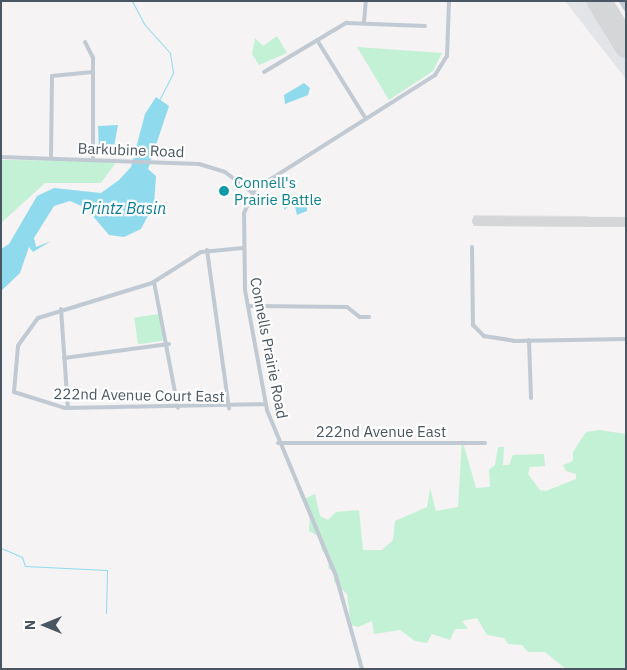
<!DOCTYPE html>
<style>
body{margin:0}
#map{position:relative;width:627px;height:670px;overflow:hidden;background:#f5f3f3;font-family:"IBM Plex Sans",sans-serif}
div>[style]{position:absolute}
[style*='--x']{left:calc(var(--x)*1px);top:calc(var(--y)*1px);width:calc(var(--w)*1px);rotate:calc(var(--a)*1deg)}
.airport>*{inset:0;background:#e2e4e7}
.green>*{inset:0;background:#c3f1d5;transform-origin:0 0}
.water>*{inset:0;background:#90daee}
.stream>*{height:1px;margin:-0.5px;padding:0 0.5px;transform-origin:0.5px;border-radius:0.5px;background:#90daee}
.taxiway>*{height:10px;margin:-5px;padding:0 5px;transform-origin:5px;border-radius:5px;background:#d5d6d8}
.runway>*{height:25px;margin:-12.5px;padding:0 12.5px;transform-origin:12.5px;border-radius:12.5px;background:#d5d6d8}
.minor>*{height:4px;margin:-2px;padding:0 2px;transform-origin:2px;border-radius:2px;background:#c1cad2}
.tertiary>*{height:5px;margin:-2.5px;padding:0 2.5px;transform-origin:2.5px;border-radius:2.5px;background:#c1cad2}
.dots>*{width:14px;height:14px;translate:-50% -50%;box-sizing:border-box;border:2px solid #fff;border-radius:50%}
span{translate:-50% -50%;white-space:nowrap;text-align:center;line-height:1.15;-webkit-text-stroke:4.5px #fff;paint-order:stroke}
.street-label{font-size:15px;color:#4a5661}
.culture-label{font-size:15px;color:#0d838f}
.left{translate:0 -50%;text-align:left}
.water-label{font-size:16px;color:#0c7c9b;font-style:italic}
.frame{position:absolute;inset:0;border:2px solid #4a5661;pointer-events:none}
.north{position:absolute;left:20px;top:600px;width:50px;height:50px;-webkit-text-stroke:4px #fff;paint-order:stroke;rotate:270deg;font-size:14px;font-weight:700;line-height:20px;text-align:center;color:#4a5661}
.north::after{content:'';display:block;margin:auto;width:18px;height:22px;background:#4a5661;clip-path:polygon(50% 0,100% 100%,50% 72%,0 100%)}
</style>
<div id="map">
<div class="airport">
<div style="clip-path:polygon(565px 1px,601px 1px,626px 41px,626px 79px)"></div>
<div style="clip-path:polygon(473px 215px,587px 216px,588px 221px,626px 221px,626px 227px,473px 226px)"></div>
</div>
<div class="green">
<div style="clip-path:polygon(277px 36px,287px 53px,259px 65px,252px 54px,255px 38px,263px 46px)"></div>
<div style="clip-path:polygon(357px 47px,442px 53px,433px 71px,389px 100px)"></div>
<div style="clip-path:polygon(1px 160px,117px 161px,101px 183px,45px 183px,1px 223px)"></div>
<div style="left:159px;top:314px;width:27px;height:25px;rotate:82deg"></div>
<div style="clip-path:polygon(600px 430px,626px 434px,626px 669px,566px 669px,545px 652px,528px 652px,522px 645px,508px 644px,504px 638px,487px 635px,477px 618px,462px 621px,468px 629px,455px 629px,450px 640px,432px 634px,427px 643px,415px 641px,400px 630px,374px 634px,372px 621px,358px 627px,351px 625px,347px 594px,334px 582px,334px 572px,328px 568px,330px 556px,322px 551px,318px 536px,309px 531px,310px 511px,304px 499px,315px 494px,320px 516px,328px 520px,336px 512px,359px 510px,363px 550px,382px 550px,393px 540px,395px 521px,427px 507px,430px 488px,436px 511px,458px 507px,462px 439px,476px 488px,490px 487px,489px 470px,495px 465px,498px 447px,504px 447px,503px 465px,509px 465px,513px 455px,544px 454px,545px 466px,530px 467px,528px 474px,540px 490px,546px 491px,576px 479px,576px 474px,566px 471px,563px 465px,573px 461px,573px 452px,586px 432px)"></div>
</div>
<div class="water">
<div style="clip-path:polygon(304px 83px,310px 88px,308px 95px,285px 104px,284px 95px)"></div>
<div style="clip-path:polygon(156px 97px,169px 106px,148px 169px,156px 176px,154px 204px,141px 229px,124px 237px,109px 235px,86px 208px,70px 201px,54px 206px,34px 238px,36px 247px,51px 241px,33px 252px,29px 247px,20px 273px,1px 291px,1px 249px,9px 244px,37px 196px,54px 188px,101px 193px,119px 180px,131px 167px,145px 114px)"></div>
<div style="clip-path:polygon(118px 125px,113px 152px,103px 147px,99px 151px,98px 126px)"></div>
<div style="clip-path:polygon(285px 193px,307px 198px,307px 211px,297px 215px,294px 202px,284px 210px)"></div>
</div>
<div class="stream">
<div style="--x:132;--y:1;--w:27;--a:62"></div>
<div style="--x:145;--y:25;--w:38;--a:48"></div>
<div style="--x:170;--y:53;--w:20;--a:81"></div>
<div style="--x:173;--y:73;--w:29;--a:117"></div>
<div style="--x:1;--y:548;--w:23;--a:23"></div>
<div style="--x:22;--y:557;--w:9;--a:72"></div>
<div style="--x:25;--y:566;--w:82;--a:2.8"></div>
<div style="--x:107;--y:570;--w:43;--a:91.3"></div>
</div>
<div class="taxiway">
<div style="--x:477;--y:221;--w:149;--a:0.4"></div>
</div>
<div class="runway">
<div style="--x:599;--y:1;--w:52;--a:58.5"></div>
</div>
<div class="minor">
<div style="--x:364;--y:22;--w:21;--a:-85"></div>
<div style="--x:317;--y:40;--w:93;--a:58.2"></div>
<div style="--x:85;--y:42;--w:18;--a:63"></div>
<div style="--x:93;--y:58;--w:101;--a:90"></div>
<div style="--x:264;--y:72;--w:96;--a:-30.9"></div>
<div style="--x:346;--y:23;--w:79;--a:2.2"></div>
<div style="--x:1;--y:157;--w:198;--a:2"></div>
<div style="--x:199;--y:164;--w:27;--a:17"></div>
<div style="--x:225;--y:172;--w:34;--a:37"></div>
<div style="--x:51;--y:158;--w:82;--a:-89.3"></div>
<div style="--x:52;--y:76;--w:41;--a:-5.6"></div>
<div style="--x:472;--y:247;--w:78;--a:89.3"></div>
<div style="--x:473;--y:325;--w:16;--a:45"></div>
<div style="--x:484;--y:336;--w:30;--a:9"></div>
<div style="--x:514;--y:341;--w:112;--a:-1"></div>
<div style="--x:243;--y:248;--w:42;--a:174.6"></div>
<div style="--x:201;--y:252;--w:58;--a:147.7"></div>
<div style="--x:152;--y:283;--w:119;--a:162.9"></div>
<div style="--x:38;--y:318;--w:34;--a:126"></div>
<div style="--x:18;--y:346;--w:46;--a:95"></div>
<div style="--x:14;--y:392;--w:53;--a:17.4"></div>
<div style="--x:65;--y:408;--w:201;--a:-1.1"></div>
<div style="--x:207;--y:250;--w:160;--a:82.1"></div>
<div style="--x:154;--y:282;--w:128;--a:79.2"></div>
<div style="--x:248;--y:306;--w:99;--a:0.6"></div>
<div style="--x:347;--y:307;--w:16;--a:38"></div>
<div style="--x:360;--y:317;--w:9;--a:0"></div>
<div style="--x:61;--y:309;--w:99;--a:86"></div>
<div style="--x:529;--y:340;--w:58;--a:88"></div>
<div style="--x:64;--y:358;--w:106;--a:-7.6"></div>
<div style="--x:278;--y:443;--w:207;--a:0"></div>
<div style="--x:362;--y:669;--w:97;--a:-105.6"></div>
<div style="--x:336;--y:576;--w:180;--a:-112.6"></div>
<div style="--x:267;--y:410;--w:122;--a:-100.4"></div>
<div style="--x:245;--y:290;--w:77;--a:-90.7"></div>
<div style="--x:244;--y:213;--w:26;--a:-65"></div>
<div style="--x:255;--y:189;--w:213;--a:-32.3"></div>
<div style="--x:435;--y:75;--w:22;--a:-58"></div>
<div style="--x:447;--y:56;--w:55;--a:-87.9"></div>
</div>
<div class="tertiary">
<div style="--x:621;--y:1;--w:9;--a:58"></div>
</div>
<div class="dots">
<div style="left:224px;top:191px;background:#0f9aa8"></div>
</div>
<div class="street-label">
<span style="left:131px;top:150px;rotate:2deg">Barkubine Road</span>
<span style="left:269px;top:348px;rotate:79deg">Connells Prairie Road</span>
<span style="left:139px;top:395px;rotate:1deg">222nd Avenue Court East</span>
<span style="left:381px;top:432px">222nd Avenue East</span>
</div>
<div class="culture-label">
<span class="left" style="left:234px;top:191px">Connell's<br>Prairie Battle</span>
</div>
<div class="water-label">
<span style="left:124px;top:208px">Printz Basin</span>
</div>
<div class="frame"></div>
<div class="north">N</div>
</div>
